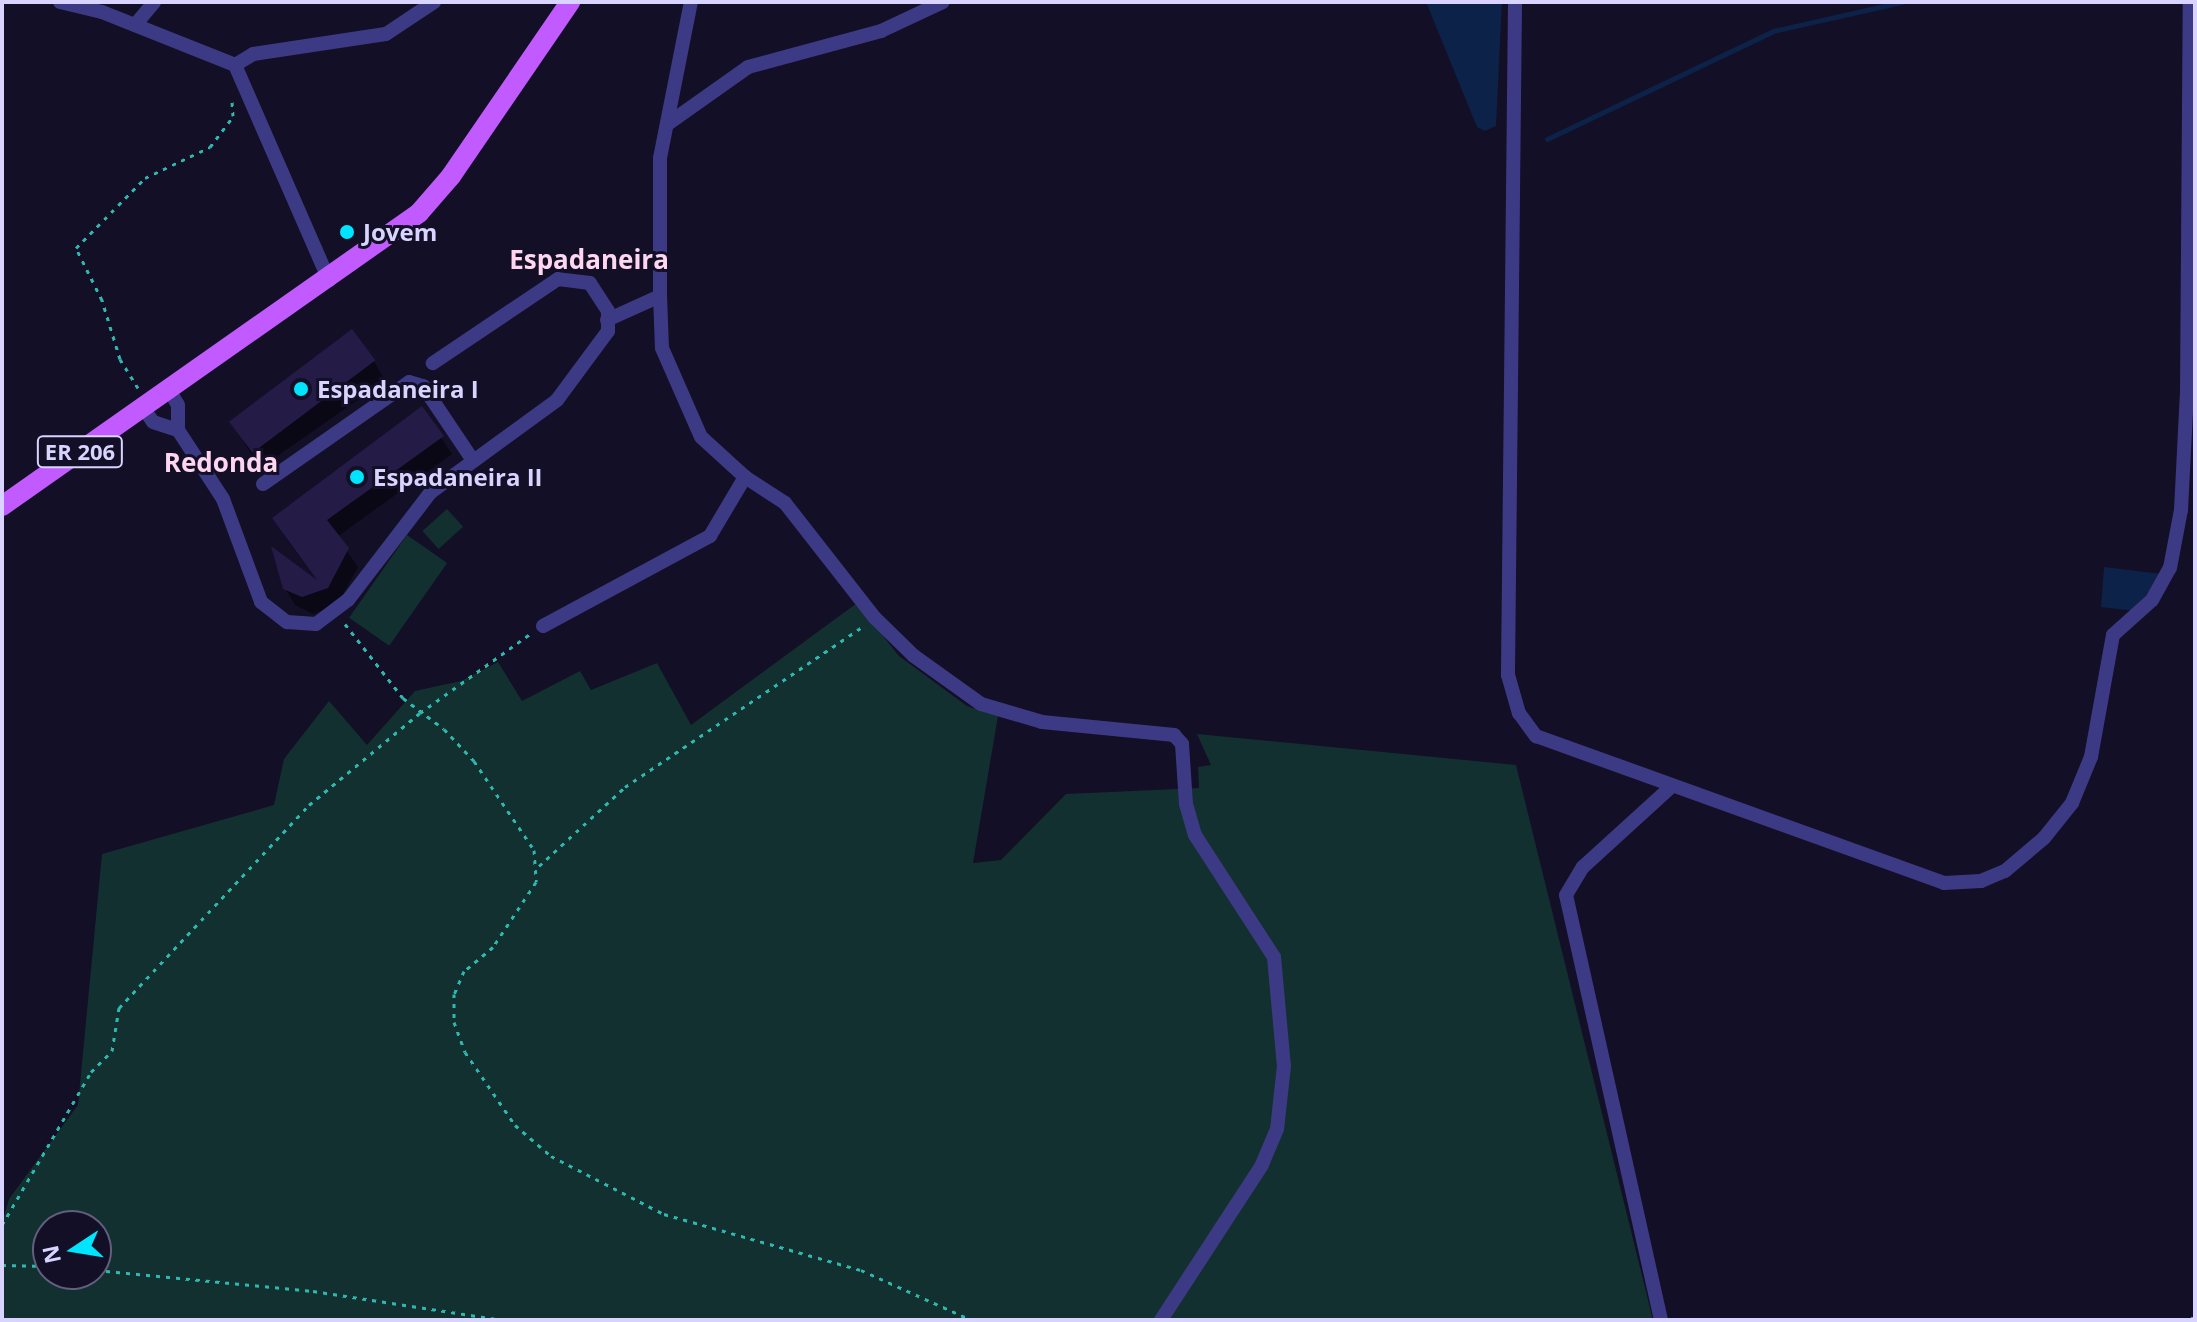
<!DOCTYPE html>
<style>
body{margin:0}
#map{position:relative;width:2197px;height:1322px;overflow:hidden;background:#130f26;font-family:"Open Sans",sans-serif}
div>[style]{position:absolute}
[style*='--x']{left:calc(var(--x)*1px);top:calc(var(--y)*1px);width:calc(var(--w)*1px);rotate:calc(var(--a)*1deg)}
.green>*{inset:0;background:#12302f;transform-origin:0 0}
.water>*{inset:0;background:#0c2248}
.shadow>*{inset:0;background:#0007}
.stream>*{height:5px;margin:-2.5px;padding:0 2.5px;transform-origin:2.5px;border-radius:2.5px;background:#0c2248}
.building>*{inset:0;background:#241b47;transform-origin:0 0}
.path>*{height:3px;margin-top:-1.5px;transform-origin:0;background:repeating-linear-gradient(90deg,#2fb8b0 0 4px,transparent 0 10px)}
.minor>*{height:14px;margin:-7px;padding:0 7px;transform-origin:7px;border-radius:7px;background:#3d3a85}
.primary>*{height:20px;margin:-10px;padding:0 10px;transform-origin:10px;border-radius:10px;background:#c25bff}
.dots>*{width:22px;height:22px;translate:-50% -50%;box-sizing:border-box;border:4px solid #130f26;border-radius:50%}
span{translate:-50% -50%;white-space:nowrap;text-align:center;line-height:1.15;-webkit-text-stroke:6px #130f26;paint-order:stroke}
.shield-label span{padding:2px 6px;background:#130f26;border:2px solid;border-radius:6px;-webkit-text-stroke-width:0}
.shield-label{font-size:22px;color:#d9d4ff;font-weight:700}
.poi-label{font-size:24px;color:#d9d4ff;font-weight:700}
.left{translate:0 -50%;text-align:left}
.neighbourhood-label{font-size:26px;color:#ffd6f0;font-weight:700}
.frame{position:absolute;inset:0;border:4px solid #d9d4ff;pointer-events:none}
.north{position:absolute;left:32px;top:1210px;width:80px;height:80px;box-sizing:border-box;background:#130f26;border:2px solid #625e7d;border-radius:50%;rotate:258deg;font-size:22px;font-weight:700;line-height:32px;text-align:center;color:#d9d4ff}
.north::after{content:'';display:block;margin:auto;width:28px;height:36px;background:#00e5ff;clip-path:polygon(50% 0,100% 100%,50% 72%,0 100%)}
</style>
<div id="map">
<div class="green">
<div style="left:447px;top:509px;width:24px;height:33px;rotate:48deg"></div>
<div style="left:407px;top:535px;width:49px;height:101px;rotate:35deg"></div>
<div style="clip-path:polygon(evenodd,857px 603px,899px 656px,967px 706px,998px 716px,973px 863px,1001px 860px,1066px 794px,1199px 788px,1198px 767px,1211px 765px,1197px 734px,1516px 765px,1653px 1320px,2px 1320px,2px 1223px,9px 1199px,78px 1105px,102px 854px,274px 805px,284px 759px,329px 701px,367px 745px,415px 691px,461px 681px,498px 662px,522px 701px,580px 671px,591px 690px,657px 663px,691px 725px,857px 603px,48px 1226px,96px 1226px,96px 1274px,48px 1274px,48px 1226px)"></div>
</div>
<div class="water">
<div style="clip-path:polygon(1426px 2px,1502px 2px,1496px 126px,1485px 131px,1477px 127px)"></div>
<div style="clip-path:polygon(2104px 567px,2162px 574px,2135px 611px,2101px 607px)"></div>
</div>
<div class="shadow">
<div style="clip-path:polygon(374px 361px,385px 381px,260px 468px,242px 439px)"></div>
<div style="clip-path:polygon(422px 409px,452px 454px,337px 537px,358px 567px,337px 605px,313px 614px,295px 605px,285px 588px,319px 583px,284px 535px)"></div>
</div>
<div class="stream">
<div style="--x:1547;--y:139;--w:250;--a:-25.5"></div>
<div style="--x:1773;--y:31;--w:132;--a:-12.7"></div>
</div>
<div class="building">
<div style="left:352px;top:329px;width:39px;height:154px;rotate:53deg"></div>
<div style="clip-path:polygon(422px 406px,444px 436px,327px 520px,349px 548px,328px 588px,302px 597px,283px 589px,271px 546px,317px 580px,272px 518px)"></div>
</div>
<div class="path">
<div style="--x:138;--y:388;--w:34;--a:-122"></div>
<div style="--x:120;--y:359;--w:62;--a:-107"></div>
<div style="--x:102;--y:300;--w:58;--a:-116.6"></div>
<div style="--x:76;--y:248;--w:98;--a:-45.4"></div>
<div style="--x:145;--y:178;--w:72;--a:-25.5"></div>
<div style="--x:210;--y:147;--w:39;--a:-53"></div>
<div style="--x:233;--y:116;--w:16;--a:-94"></div>
<div style="--x:345;--y:624;--w:94;--a:51.9"></div>
<div style="--x:403;--y:698;--w:51;--a:37.1"></div>
<div style="--x:444;--y:729;--w:44;--a:46.8"></div>
<div style="--x:474;--y:761;--w:107;--a:56"></div>
<div style="--x:534;--y:850;--w:32;--a:86"></div>
<div style="--x:536;--y:882;--w:78;--a:123.5"></div>
<div style="--x:493;--y:947;--w:38;--a:140"></div>
<div style="--x:464;--y:971;--w:25;--a:113"></div>
<div style="--x:454;--y:994;--w:28;--a:90"></div>
<div style="--x:454;--y:1022;--w:32;--a:70"></div>
<div style="--x:465;--y:1052;--w:88;--a:55.6"></div>
<div style="--x:515;--y:1125;--w:48;--a:40.7"></div>
<div style="--x:551;--y:1156;--w:127;--a:27.2"></div>
<div style="--x:664;--y:1214;--w:205;--a:15.9"></div>
<div style="--x:861;--y:1270;--w:121;--a:24.4"></div>
<div style="--x:539;--y:866;--w:117;--a:-42.6"></div>
<div style="--x:625;--y:787;--w:286;--a:-34"></div>
<div style="--x:2;--y:1225;--w:177;--a:-59.8"></div>
<div style="--x:91;--y:1072;--w:30;--a:-45"></div>
<div style="--x:112;--y:1051;--w:44;--a:-80.8"></div>
<div style="--x:119;--y:1008;--w:278;--a:-46.9"></div>
<div style="--x:309;--y:805;--w:144;--a:-39.7"></div>
<div style="--x:420;--y:713;--w:135;--a:-35.7"></div>
<div style="--x:2;--y:1265;--w:46;--a:1.2"></div>
<div style="--x:96;--y:1270;--w:218;--a:5.5"></div>
<div style="--x:313;--y:1291;--w:192;--a:8.7"></div>
<div style="--x:2190;--y:1320;--w:7;--a:-45"></div>
</div>
<div class="minor">
<div style="--x:60;--y:2;--w:43;--a:13.4"></div>
<div style="--x:102;--y:12;--w:143;--a:21.7"></div>
<div style="--x:235;--y:65;--w:21;--a:-31"></div>
<div style="--x:253;--y:54;--w:134;--a:-8.6"></div>
<div style="--x:386;--y:34;--w:58;--a:-33.7"></div>
<div style="--x:1515;--y:2;--w:673;--a:90.6"></div>
<div style="--x:1508;--y:675;--w:40;--a:74"></div>
<div style="--x:1519;--y:713;--w:29;--a:54"></div>
<div style="--x:1536;--y:736;--w:434;--a:19.8"></div>
<div style="--x:1944;--y:883;--w:37;--a:-3"></div>
<div style="--x:1981;--y:881;--w:26;--a:-23"></div>
<div style="--x:2005;--y:871;--w:51;--a:-40.2"></div>
<div style="--x:2044;--y:838;--w:45;--a:-51.3"></div>
<div style="--x:2072;--y:803;--w:50;--a:-67.6"></div>
<div style="--x:2091;--y:757;--w:124;--a:-79.8"></div>
<div style="--x:2113;--y:635;--w:52;--a:-41.9"></div>
<div style="--x:2152;--y:600;--w:37;--a:-61"></div>
<div style="--x:2170;--y:568;--w:59;--a:-79.3"></div>
<div style="--x:2181;--y:510;--w:117;--a:-87.1"></div>
<div style="--x:2187;--y:393;--w:391;--a:-89.6"></div>
<div style="--x:135;--y:25;--w:30;--a:-50"></div>
<div style="--x:235;--y:65;--w:235;--a:66.4"></div>
<div style="--x:669;--y:123;--w:97;--a:-35.3"></div>
<div style="--x:748;--y:67;--w:138;--a:-15.1"></div>
<div style="--x:881;--y:31;--w:68;--a:-25.1"></div>
<div style="--x:607;--y:320;--w:58;--a:-24.4"></div>
<div style="--x:660;--y:296;--w:138;--a:-90"></div>
<div style="--x:660;--y:158;--w:159;--a:-78.8"></div>
<div style="--x:169;--y:390;--w:17;--a:59"></div>
<div style="--x:178;--y:405;--w:25;--a:90"></div>
<div style="--x:178;--y:430;--w:82;--a:56.9"></div>
<div style="--x:223;--y:499;--w:110;--a:69.7"></div>
<div style="--x:261;--y:602;--w:33;--a:38"></div>
<div style="--x:287;--y:622;--w:29;--a:4"></div>
<div style="--x:316;--y:624;--w:40;--a:-37"></div>
<div style="--x:348;--y:600;--w:136;--a:-52.5"></div>
<div style="--x:431;--y:492;--w:156;--a:-36.1"></div>
<div style="--x:557;--y:400;--w:86;--a:-53.5"></div>
<div style="--x:608;--y:331;--w:20;--a:-90"></div>
<div style="--x:608;--y:311;--w:33;--a:-123"></div>
<div style="--x:590;--y:283;--w:32;--a:-173"></div>
<div style="--x:558;--y:279;--w:151;--a:146.1"></div>
<div style="--x:143;--y:408;--w:17;--a:54"></div>
<div style="--x:153;--y:422;--w:26;--a:18"></div>
<div style="--x:745;--y:477;--w:48;--a:33"></div>
<div style="--x:785;--y:503;--w:146;--a:52"></div>
<div style="--x:875;--y:618;--w:54;--a:44.3"></div>
<div style="--x:914;--y:656;--w:82;--a:35.6"></div>
<div style="--x:981;--y:704;--w:64;--a:16.4"></div>
<div style="--x:1042;--y:722;--w:133;--a:5.6"></div>
<div style="--x:1174;--y:735;--w:12;--a:48"></div>
<div style="--x:1182;--y:744;--w:60;--a:86.2"></div>
<div style="--x:1186;--y:804;--w:32;--a:74"></div>
<div style="--x:1195;--y:835;--w:145;--a:57.1"></div>
<div style="--x:1274;--y:957;--w:109;--a:84.8"></div>
<div style="--x:1284;--y:1066;--w:63;--a:96.3"></div>
<div style="--x:1277;--y:1129;--w:39;--a:113"></div>
<div style="--x:1262;--y:1165;--w:185;--a:123.1"></div>
<div style="--x:263;--y:484;--w:178;--a:-34.9"></div>
<div style="--x:409;--y:382;--w:15;--a:16"></div>
<div style="--x:423;--y:386;--w:88;--a:56.1"></div>
<div style="--x:543;--y:626;--w:190;--a:-28.3"></div>
<div style="--x:710;--y:536;--w:69;--a:-59.3"></div>
<div style="--x:745;--y:477;--w:59;--a:-137.7"></div>
<div style="--x:701;--y:437;--w:97;--a:-113.7"></div>
<div style="--x:662;--y:348;--w:52;--a:-92.2"></div>
<div style="--x:1661;--y:1320;--w:435;--a:-102.6"></div>
<div style="--x:1566;--y:895;--w:33;--a:-59"></div>
<div style="--x:1583;--y:867;--w:119;--a:-42.3"></div>
</div>
<div class="primary">
<div style="--x:2;--y:506;--w:510;--a:-35.09"></div>
<div style="--x:419;--y:213;--w:49;--a:-49.1"></div>
<div style="--x:451;--y:176;--w:211;--a:-55.6"></div>
</div>
<div class="dots">
<div style="left:347px;top:232px;background:#00e5ff"></div>
<div style="left:301px;top:389px;background:#00e5ff"></div>
<div style="left:357px;top:477px;background:#00e5ff"></div>
</div>
<div class="shield-label">
<span style="left:80px;top:452px">ER 206</span>
</div>
<div class="poi-label">
<span class="left" style="left:363px;top:232px">Jovem</span>
<span class="left" style="left:317px;top:389px">Espadaneira I</span>
<span class="left" style="left:373px;top:477px">Espadaneira II</span>
</div>
<div class="neighbourhood-label">
<span style="left:589px;top:260px">Espadaneira</span>
<span style="left:221px;top:463px">Redonda</span>
</div>
<div class="frame"></div>
<div class="north">N</div>
</div>
